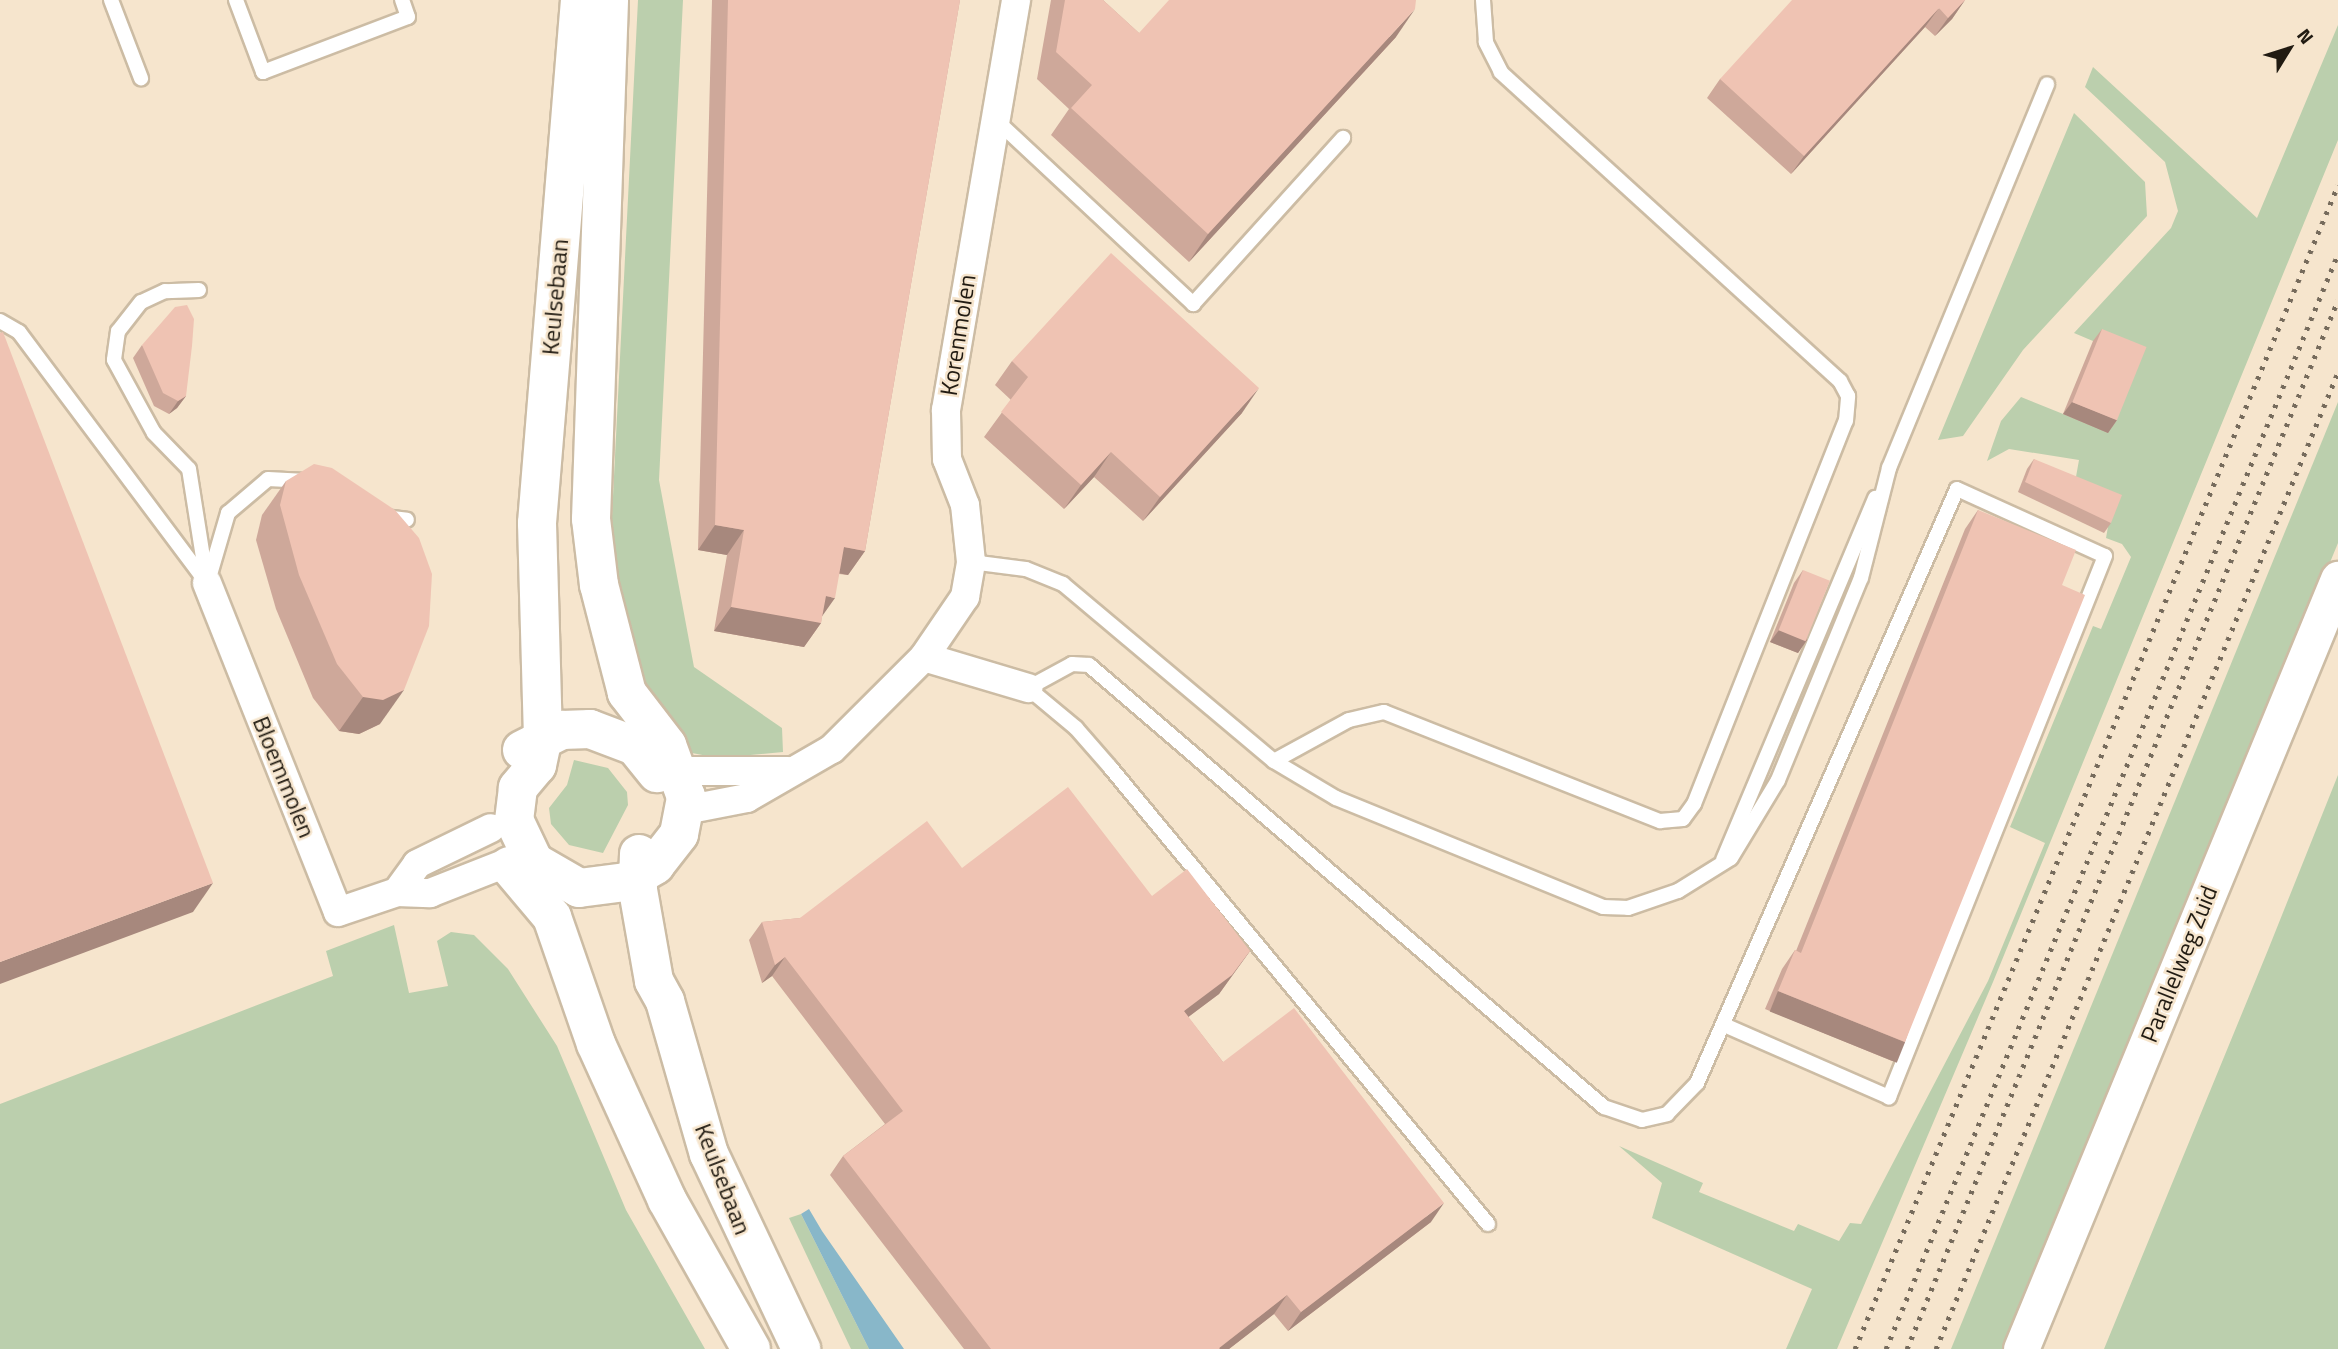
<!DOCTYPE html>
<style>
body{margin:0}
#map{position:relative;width:2338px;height:1349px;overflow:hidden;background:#f6e5cd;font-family:"Titillium Web",sans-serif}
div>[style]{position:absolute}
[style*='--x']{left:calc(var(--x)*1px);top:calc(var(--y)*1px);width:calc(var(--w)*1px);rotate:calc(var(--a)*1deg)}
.green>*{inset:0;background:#bbcfad}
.water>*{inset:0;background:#88b7c9}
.roads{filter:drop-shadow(2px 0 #ccbca4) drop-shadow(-2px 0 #ccbca4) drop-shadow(0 2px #ccbca4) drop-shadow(0 -2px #ccbca4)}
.service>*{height:14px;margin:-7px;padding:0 7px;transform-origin:7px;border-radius:7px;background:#fff}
.minor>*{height:28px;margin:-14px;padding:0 14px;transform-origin:14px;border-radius:14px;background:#fff}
.tertiary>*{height:35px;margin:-17.5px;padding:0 17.5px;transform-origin:17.5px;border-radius:17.5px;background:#fff}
.secondary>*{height:38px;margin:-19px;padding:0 19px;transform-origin:19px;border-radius:19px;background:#fff}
.rail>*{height:5px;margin-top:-2.5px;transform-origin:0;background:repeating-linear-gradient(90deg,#766b5c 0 3.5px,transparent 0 10.5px)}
.wall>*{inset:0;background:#cea89a}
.shaded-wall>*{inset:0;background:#a7887d;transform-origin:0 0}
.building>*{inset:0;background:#efc3b3;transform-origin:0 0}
span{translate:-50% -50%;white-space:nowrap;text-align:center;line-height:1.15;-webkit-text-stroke:5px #f6e5cd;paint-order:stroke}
.street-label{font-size:24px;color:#211b12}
.north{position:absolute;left:2254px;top:14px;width:70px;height:70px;-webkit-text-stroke:5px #f6e5cd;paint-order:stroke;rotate:52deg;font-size:19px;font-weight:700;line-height:28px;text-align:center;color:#211b12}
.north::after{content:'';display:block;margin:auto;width:24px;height:32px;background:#211b12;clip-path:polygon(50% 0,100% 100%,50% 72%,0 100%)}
</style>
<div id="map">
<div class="green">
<div style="clip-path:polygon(638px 0,683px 0,659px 480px,694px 667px,782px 728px,783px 752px,718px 758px,692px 753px,665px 733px,625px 639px,611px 536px)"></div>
<div style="clip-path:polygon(2338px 25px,2338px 140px,1993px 982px,1837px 1349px,1786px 1349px,1812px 1289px,1652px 1218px,1662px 1183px,1619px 1146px,1703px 1183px,1699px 1192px,1794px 1231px,1798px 1224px,1839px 1241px,1850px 1223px,1861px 1224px,1988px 981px,2045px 843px,2010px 827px,2093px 626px,2101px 629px,2131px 557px,2122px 544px,2106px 538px,2109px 521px,2074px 488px,2079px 460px,2009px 449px,1987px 461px,2001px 421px,2021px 397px,2108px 432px,2138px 360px,2074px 333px,2171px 228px,2178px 211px,2165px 162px,2085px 87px,2093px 67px,2257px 218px)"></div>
<div style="clip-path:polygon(2074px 113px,2145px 182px,2147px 216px,2023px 350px,1963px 436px,1938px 440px)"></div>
<div style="clip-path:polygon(2338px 402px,2338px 543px,2005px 1349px,1951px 1349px)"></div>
<div style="clip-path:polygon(574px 760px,608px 768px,627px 792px,628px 805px,603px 853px,569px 845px,551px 824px,549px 808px,567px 785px)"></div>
<div style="clip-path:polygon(2338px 775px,2338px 1349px,2104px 1349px,2268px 950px)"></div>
<div style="clip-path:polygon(394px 925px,409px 993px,448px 986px,437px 941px,451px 932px,474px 935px,508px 969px,557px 1046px,626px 1210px,705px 1349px,0 1349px,0 1104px,333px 976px,326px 951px)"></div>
<div style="clip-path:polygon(801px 1214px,869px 1349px,851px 1349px,789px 1218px)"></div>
</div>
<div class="water">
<div style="clip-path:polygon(809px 1209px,822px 1231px,904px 1349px,869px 1349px,801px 1214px)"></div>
</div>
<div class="roads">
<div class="service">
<div style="--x:111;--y:0;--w:84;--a:69"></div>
<div style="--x:236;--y:0;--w:77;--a:69.4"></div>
<div style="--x:263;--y:72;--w:155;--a:-20.8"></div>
<div style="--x:408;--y:17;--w:18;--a:-109"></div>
<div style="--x:996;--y:120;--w:270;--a:43"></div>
<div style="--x:1193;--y:304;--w:224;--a:-47.9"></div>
<div style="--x:199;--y:290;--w:34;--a:178"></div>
<div style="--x:165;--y:291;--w:26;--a:155"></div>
<div style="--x:141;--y:302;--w:37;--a:128"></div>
<div style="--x:118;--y:331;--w:29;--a:98"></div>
<div style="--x:114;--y:360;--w:83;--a:61.3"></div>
<div style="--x:154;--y:433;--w:50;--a:45.8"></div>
<div style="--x:189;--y:469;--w:115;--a:81"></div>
<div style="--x:0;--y:321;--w:22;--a:30"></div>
<div style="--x:19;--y:332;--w:309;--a:53.2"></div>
<div style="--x:384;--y:517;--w:23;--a:7"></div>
<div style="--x:971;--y:562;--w:55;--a:7.3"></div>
<div style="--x:1026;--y:569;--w:40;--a:22"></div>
<div style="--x:1063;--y:584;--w:275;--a:40"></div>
<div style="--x:1274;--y:761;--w:72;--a:30.8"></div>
<div style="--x:1336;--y:798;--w:288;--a:22.2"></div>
<div style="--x:1603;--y:907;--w:25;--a:2"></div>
<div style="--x:1628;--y:908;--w:53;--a:-18.8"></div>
<div style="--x:1678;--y:891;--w:62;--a:-31.9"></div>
<div style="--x:1731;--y:858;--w:91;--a:-58.9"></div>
<div style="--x:1778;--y:780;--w:218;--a:-67.7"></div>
<div style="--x:1861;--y:578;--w:114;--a:-75.7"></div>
<div style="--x:1889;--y:468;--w:415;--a:-67.6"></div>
<div style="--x:209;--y:578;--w:68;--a:-73.7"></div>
<div style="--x:228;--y:513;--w:52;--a:-40.4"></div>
<div style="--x:268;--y:479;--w:38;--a:3"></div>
<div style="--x:1274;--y:761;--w:85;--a:-28.7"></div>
<div style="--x:1349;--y:720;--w:36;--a:-13"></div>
<div style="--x:1384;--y:712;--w:297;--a:21.6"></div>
<div style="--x:1660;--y:821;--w:23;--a:-5"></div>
<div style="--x:1683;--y:819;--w:19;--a:-54"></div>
<div style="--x:1694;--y:804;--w:412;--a:-68.4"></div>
<div style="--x:1846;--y:421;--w:25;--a:-85"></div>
<div style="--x:1848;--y:396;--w:17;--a:-118"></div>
<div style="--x:1840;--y:381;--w:459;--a:-137.7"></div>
<div style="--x:1501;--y:72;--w:34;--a:-117"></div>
<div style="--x:1486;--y:42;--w:42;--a:-94.1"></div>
<div style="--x:1723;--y:860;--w:393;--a:-67.2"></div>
<div style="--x:1488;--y:1224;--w:593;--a:-129.6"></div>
<div style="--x:1110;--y:767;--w:52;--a:-131.1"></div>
<div style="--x:1076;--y:728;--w:62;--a:-140.2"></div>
<div style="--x:1028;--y:688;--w:50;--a:-28.6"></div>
<div style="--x:1072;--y:664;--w:17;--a:3"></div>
<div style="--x:1089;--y:665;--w:679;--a:40.64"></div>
<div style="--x:1604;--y:1107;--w:40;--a:18.9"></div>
<div style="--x:1642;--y:1120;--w:26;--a:-13"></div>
<div style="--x:1667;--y:1114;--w:43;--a:-45.9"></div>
<div style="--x:1697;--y:1083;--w:648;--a:-66.36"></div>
<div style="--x:1957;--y:489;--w:162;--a:24.4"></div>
<div style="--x:2105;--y:556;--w:583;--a:111.76"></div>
<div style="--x:1889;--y:1097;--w:180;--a:-156.4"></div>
</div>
<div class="minor">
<div style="--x:207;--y:583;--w:354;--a:68.3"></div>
<div style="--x:338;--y:912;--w:62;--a:-18.7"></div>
<div style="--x:397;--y:892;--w:33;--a:2"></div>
<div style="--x:430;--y:893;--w:82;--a:-21.5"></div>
<div style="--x:924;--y:657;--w:109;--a:16.6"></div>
<div style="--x:681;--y:771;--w:107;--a:0"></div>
<div style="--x:685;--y:810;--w:63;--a:-11"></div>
<div style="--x:747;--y:798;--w:98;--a:-30"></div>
<div style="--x:832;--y:749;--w:130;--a:-45"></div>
<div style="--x:924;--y:657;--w:73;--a:-55.7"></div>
<div style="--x:965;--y:597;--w:36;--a:-80"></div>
<div style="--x:971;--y:562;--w:57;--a:-96"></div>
<div style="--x:965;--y:505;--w:49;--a:-111.4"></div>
<div style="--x:947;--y:459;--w:49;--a:-91.2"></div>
<div style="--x:946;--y:410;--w:416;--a:-80.3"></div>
<div style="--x:397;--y:892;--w:34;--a:-54"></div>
<div style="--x:417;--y:864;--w:82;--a:-25.9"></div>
</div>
<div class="tertiary">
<div style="--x:2021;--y:1349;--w:833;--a:-67.62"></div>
</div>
<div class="secondary">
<div style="--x:580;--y:0;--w:525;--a:94.7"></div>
<div style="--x:537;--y:523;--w:214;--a:88.4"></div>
<div style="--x:543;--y:737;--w:29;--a:102"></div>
<div style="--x:537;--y:765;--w:30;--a:130"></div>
<div style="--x:518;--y:788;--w:32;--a:97"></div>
<div style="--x:514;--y:820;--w:47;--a:64.5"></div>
<div style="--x:534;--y:862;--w:52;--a:30"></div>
<div style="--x:579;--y:888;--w:47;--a:-7.3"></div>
<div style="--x:626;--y:882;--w:34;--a:-30"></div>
<div style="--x:655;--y:865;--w:39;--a:-52"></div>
<div style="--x:679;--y:834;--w:38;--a:-79"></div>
<div style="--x:686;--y:797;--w:55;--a:-110.1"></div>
<div style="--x:667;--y:745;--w:66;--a:-127.6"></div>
<div style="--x:627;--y:693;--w:112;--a:-104.5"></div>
<div style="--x:599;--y:585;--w:66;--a:-96.9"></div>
<div style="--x:591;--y:519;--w:519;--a:-88.01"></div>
<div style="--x:522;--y:750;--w:45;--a:-26.6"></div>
<div style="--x:562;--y:730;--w:28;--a:-2"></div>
<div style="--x:590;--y:729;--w:48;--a:20.7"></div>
<div style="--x:635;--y:746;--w:35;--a:51"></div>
<div style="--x:639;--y:854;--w:36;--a:92"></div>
<div style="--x:638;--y:890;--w:92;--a:80"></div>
<div style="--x:654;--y:981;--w:23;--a:61"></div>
<div style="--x:665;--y:1001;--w:159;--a:74"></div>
<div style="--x:709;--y:1154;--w:216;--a:64.7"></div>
<div style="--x:509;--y:866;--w:67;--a:49.9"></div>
<div style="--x:552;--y:917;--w:134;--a:70.9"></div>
<div style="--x:596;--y:1044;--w:171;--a:65.5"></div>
<div style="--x:667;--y:1200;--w:171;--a:60.6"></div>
</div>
</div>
<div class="rail">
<div style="--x:1855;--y:1349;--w:1260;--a:-67.46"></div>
<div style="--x:1886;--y:1349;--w:1185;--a:-67.57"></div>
<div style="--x:1907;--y:1349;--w:1134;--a:-67.66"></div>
<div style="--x:1936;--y:1349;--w:1056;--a:-67.63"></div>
</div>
<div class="wall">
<div style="clip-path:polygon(712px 0,960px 0,865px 551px,848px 575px,839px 574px,822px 616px,821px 623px,804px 647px,714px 631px,727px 555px,698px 550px)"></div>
<div style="clip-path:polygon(1051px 0,1103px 0,1139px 33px,1396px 37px,1189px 262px,1051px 135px,1069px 109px,1037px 79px)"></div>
<div style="clip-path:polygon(1965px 0,1952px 19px,1935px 36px,1925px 27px,1791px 174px,1707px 98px,1720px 79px)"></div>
<div style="clip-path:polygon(2102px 329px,2117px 420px,2108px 433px,2063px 414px,2093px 341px)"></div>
<div style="clip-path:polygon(142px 345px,186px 396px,177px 408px,169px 414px,154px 406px,133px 358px)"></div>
<div style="clip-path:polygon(1012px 361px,1242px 413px,1143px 521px,1094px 477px,1064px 509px,984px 437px,1011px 400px,995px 385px)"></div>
<div style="clip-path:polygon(2034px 459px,2111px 523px,2104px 533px,2018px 492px,2027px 469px)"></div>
<div style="clip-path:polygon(286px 481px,380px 724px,359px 734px,339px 731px,313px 698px,276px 609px,256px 540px,262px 515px)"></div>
<div style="clip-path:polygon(1978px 510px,2062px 585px,1905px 1042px,1892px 1061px,1765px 1009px,1782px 969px,1795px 950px,1796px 951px,1965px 529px)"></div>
<div style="clip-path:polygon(1803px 570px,1807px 640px,1798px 653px,1770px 642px,1794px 583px)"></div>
<div style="clip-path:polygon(962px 868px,1152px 896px,1250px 951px,1219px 994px,1188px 1017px,1223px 1062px,1431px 1222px,1288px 1331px,1274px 1314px,1229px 1349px,964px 1349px,830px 1175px,843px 1156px,885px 1124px,772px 976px,762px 983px,749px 940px,762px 922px,800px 918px)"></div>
</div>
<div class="shaded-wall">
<div style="clip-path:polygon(1965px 0,1952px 19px,1935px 36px,1948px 18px)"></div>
<div style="clip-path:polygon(1939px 8px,1925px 27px,1791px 174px,1804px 156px)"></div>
<div style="clip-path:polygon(1415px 9px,1396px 37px,1189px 262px,1208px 234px)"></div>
<div style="clip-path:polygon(1259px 388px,1242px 413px,1143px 521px,1160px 497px)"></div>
<div style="clip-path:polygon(186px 396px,177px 408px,169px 414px,178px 401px)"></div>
<div style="clip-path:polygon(2072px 402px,2117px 420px,2108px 433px,2063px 414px)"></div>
<div style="clip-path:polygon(1111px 452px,1094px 477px,1064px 509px,1081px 485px)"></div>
<div style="clip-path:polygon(715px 525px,744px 530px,727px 555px,698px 550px)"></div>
<div style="clip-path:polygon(844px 547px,865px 551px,848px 575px,827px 571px)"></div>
<div style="clip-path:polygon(826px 596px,835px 598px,818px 622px,821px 623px,804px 647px,714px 631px,731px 607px)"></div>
<div style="clip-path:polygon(1779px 630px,1807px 640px,1798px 653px,1770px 642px)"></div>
<div style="clip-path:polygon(404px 690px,380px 724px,359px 734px,339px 731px,363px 697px)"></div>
<div style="clip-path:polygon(213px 883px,193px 912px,0 984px,0 962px)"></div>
<div style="clip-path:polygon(1250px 951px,1219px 994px,1171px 1030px,1184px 1011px)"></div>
<div style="clip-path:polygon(785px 957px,772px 976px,762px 983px,775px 965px)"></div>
<div style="left:1778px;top:991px;width:137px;height:22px;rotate:22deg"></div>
<div style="clip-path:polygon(1444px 1203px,1431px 1222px,1288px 1331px,1301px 1312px)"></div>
<div style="clip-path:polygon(1287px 1295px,1274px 1314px,1229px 1349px,1218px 1349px)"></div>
</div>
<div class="building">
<div style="clip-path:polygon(728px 0,960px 0,865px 551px,844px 547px,835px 598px,826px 596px,821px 623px,731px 607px,744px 530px,715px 525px)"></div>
<div style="clip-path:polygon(1065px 0,1103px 0,1139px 33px,1169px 0,1416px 0,1415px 9px,1208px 234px,1071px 108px,1092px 85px,1056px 52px)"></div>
<div style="clip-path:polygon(1792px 0,1965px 0,1948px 18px,1939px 8px,1804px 156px,1720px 79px)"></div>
<div style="clip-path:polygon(1111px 253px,1259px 388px,1160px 497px,1111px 452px,1081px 485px,1001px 412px,1028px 377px,1012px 361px)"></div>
<div style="clip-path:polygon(187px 305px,194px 319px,192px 346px,186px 396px,178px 401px,163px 393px,142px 345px,175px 307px)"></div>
<div style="left:2102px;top:329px;width:48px;height:79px;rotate:22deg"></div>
<div style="clip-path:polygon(3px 332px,213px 883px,0 962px,0 333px)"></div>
<div style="clip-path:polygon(2034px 459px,2122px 495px,2111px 523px,2025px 482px)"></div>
<div style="clip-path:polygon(314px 464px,332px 468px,395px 510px,419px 538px,432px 574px,429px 626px,404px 690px,383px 700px,363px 697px,337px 664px,299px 575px,280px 505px,286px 481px)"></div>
<div style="clip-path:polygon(1978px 510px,2076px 550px,2062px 585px,2085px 595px,1905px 1042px,1778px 991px,1795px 950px,1801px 953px)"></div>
<div style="left:1803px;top:570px;width:29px;height:65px;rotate:22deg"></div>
<div style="clip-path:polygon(1068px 787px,1152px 896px,1187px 869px,1250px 951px,1232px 975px,1184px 1011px,1223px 1062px,1294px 1008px,1444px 1203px,1301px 1312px,1287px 1295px,1219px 1348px,1220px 1349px,991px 1349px,843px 1156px,903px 1111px,785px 957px,775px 965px,762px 922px,800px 918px,927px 821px,962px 868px)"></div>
</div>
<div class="street-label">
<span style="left:555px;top:297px;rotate:-85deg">Keulsebaan</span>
<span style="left:958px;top:335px;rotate:-81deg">Korenmolen</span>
<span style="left:284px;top:777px;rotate:68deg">Bloemmolen</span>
<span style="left:2179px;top:964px;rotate:-68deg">Parallelweg Zuid</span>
<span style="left:723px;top:1179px;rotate:69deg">Keulsebaan</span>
</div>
<div class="north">N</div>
</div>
